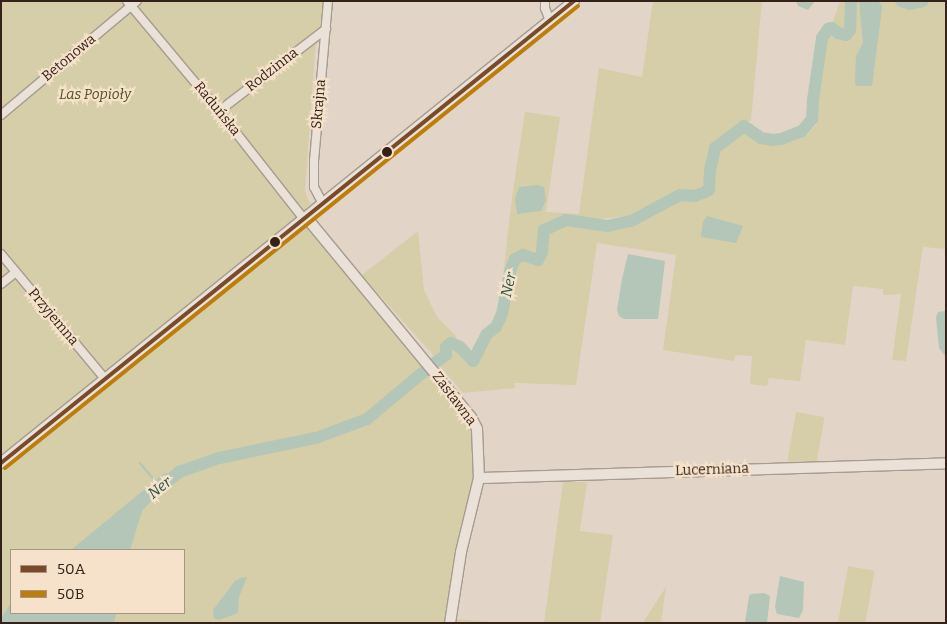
<!DOCTYPE html>
<meta charset="utf-8">
<style>
body{margin:0}
#map{position:relative;width:947px;height:624px;overflow:hidden;background:#e2d5c7;font-family:Bitter,serif}
div>[style]{position:absolute}
[style*='--x']{left:calc(var(--x)*1px);top:calc(var(--y)*1px);width:calc(var(--w)*1px);rotate:calc(var(--a)*1deg)}
.green>*{inset:0;background:#d6cea8;transform-origin:0 0}
.water>*{inset:0;background:#b3c6b7}
.stream>*{height:2px;margin:-1px;padding:0 1px;transform-origin:1px;border-radius:1px;background:#b3c6b7}
.river>*{height:12px;margin:-6px;padding:0 6px;transform-origin:6px;border-radius:6px;background:#b3c6b7}
.roads{filter:drop-shadow(1px 0 #a69b91) drop-shadow(-1px 0 #a69b91) drop-shadow(0 1px #a69b91) drop-shadow(0 -1px #a69b91)}
.minor>*{height:8px;margin:-4px;padding:0 4px;transform-origin:4px;border-radius:4px;background:#eae2d9}
.tertiary>*{height:10px;margin:-5px;padding:0 5px;transform-origin:5px;border-radius:5px;background:#eae2d9}
.bus-1>*{height:4px;margin:-2px;padding:0 2px;transform-origin:2px;border-radius:2px;background:#7a4b2a}
.bus-2>*{height:4px;margin:-2px;padding:0 2px;transform-origin:2px;border-radius:2px;background:#bc7e08}
.dots>*{width:14px;height:14px;translate:-50% -50%;box-sizing:border-box;border:2px solid #f6e1ca;border-radius:50%}
span{translate:-50% -50%;white-space:nowrap;text-align:center;line-height:1.15;-webkit-text-stroke:4.5px #f6e1ca;paint-order:stroke}
.street-label{font-size:14px;color:#34221a}
.park-label{font-size:14px;color:#4d5120;font-style:italic}
.water-label{font-size:15px;color:#29544a;font-style:italic}
.frame{position:absolute;inset:0;border:2px solid #34221a;pointer-events:none}
.legend{position:absolute;left:10px;top:549px;width:175px;height:65px;box-sizing:border-box;background:#f6e1ca;border:1px solid #a89584;margin:0;padding:6px 9px;list-style:none;font-size:15px;color:#34221a}
.legend li{display:flex;align-items:center;gap:10px;height:25px}
.legend b{width:25px;border:1px solid #a89584}
</style>
<div id="map">
<div class="green">
<div style="clip-path:polygon(evenodd,1px 1px,325px 1px,322px 28px,312px 34px,316px 40px,305px 191px,310px 204px,316px 200px,312px 208px,315px 216px,319px 212px,320px 214px,331px 207px,316px 219px,362px 275px,418px 231px,424px 290px,437px 317px,457px 337px,442px 343px,441px 353px,434px 356px,366px 280px,483px 426px,485px 471px,465px 545px,456px 619px,500px 623px,1px 623px,1px 1px,11px 550px,184px 550px,184px 613px,11px 613px,11px 550px)"></div>
<div style="clip-path:polygon(653px 1px,762px 1px,751px 121px,740px 122px,709px 146px,703px 186px,692px 191px,678px 190px,627px 216px,590px 220px,564px 215px,540px 225px,536px 252px,520px 250px,511px 255px,502px 285px,512px 197px,525px 112px,560px 117px,546px 212px,579px 214px,599px 68px,642px 77px)"></div>
<div style="clip-path:polygon(840px 1px,946px 1px,946px 249px,923px 247px,906px 361px,892px 360px,901px 294px,883px 295px,883px 289px,853px 286px,845px 345px,806px 340px,800px 381px,769px 378px,767px 386px,750px 384px,752px 356px,736px 355px,734px 361px,663px 350px,676px 255px,597px 243px,576px 385px,514px 383px,516px 388px,463px 393px,440px 366px,449px 359px,450px 350px,454px 349px,470px 365px,476px 365px,491px 338px,499px 331px,510px 304px,515px 271px,519px 262px,526px 260px,540px 264px,546px 253px,548px 235px,561px 226px,607px 230px,633px 225px,681px 199px,695px 200px,711px 193px,713px 172px,719px 152px,743px 132px,758px 141px,775px 145px,808px 134px,817px 124px,818px 97px,825px 45px)"></div>
<div style="left:796px;top:412px;width:29px;height:50px;rotate:10deg"></div>
<div style="clip-path:polygon(563px 482px,587px 482px,580px 531px,613px 535px,600px 623px,544px 623px)"></div>
<div style="left:848px;top:566px;width:27px;height:58px;rotate:10deg"></div>
<div style="clip-path:polygon(666px 587px,661px 623px,643px 623px,645px 619px)"></div>
</div>
<div class="water">
<div style="clip-path:polygon(796px 1px,815px 1px,808px 10px,798px 6px)"></div>
<div style="clip-path:polygon(859px 1px,877px 1px,881px 4px,882px 8px,872px 86px,856px 86px,855px 82px,856px 56px,863px 43px)"></div>
<div style="clip-path:polygon(538px 185px,544px 187px,545px 194px,546px 200px,541px 211px,517px 214px,515px 199px,519px 187px)"></div>
<div style="clip-path:polygon(707px 216px,743px 226px,736px 243px,701px 237px,703px 222px)"></div>
<div style="clip-path:polygon(628px 254px,665px 261px,658px 319px,624px 319px,619px 316px,617px 310px,622px 279px)"></div>
<div style="clip-path:polygon(946px 311px,946px 357px,939px 348px,936px 317px,938px 312px)"></div>
<div style="clip-path:polygon(179px 472px,142px 511px,130px 550px,71px 550px,163px 474px)"></div>
<div style="clip-path:polygon(780px 576px,804px 582px,803px 610px,799px 618px,777px 614px,775px 607px)"></div>
<div style="clip-path:polygon(247px 577px,239px 597px,238px 613px,219px 620px,214px 618px,213px 610px,234px 582px,240px 578px)"></div>
<div style="clip-path:polygon(764px 593px,770px 596px,767px 623px,745px 623px,749px 596px,751px 594px)"></div>
<div style="clip-path:polygon(11px 603px,11px 613px,116px 613px,114px 623px,1px 623px,1px 618px)"></div>
</div>
<div class="stream">
<div style="--x:140;--y:463;--w:23;--a:50"></div>
</div>
<div class="river">
<div style="--x:901;--y:1;--w:10;--a:17"></div>
<div style="--x:911;--y:4;--w:12;--a:-14"></div>
<div style="--x:166;--y:483;--w:17;--a:-40"></div>
<div style="--x:179;--y:472;--w:42;--a:-19.3"></div>
<div style="--x:219;--y:458;--w:99;--a:-11.7"></div>
<div style="--x:316;--y:438;--w:54;--a:-20.4"></div>
<div style="--x:367;--y:419;--w:86;--a:-39.8"></div>
<div style="--x:433;--y:364;--w:16;--a:-35"></div>
<div style="--x:446;--y:355;--w:8;--a:-90"></div>
<div style="--x:446;--y:347;--w:6;--a:-39"></div>
<div style="--x:451;--y:343;--w:10;--a:24"></div>
<div style="--x:460;--y:347;--w:19;--a:47"></div>
<div style="--x:473;--y:361;--w:30;--a:-63"></div>
<div style="--x:487;--y:334;--w:11;--a:-38"></div>
<div style="--x:496;--y:327;--w:14;--a:-65"></div>
<div style="--x:502;--y:314;--w:43;--a:-79.2"></div>
<div style="--x:510;--y:272;--w:14;--a:-69"></div>
<div style="--x:515;--y:259;--w:9;--a:-27"></div>
<div style="--x:523;--y:255;--w:16;--a:18"></div>
<div style="--x:538;--y:260;--w:9;--a:-63"></div>
<div style="--x:542;--y:252;--w:22;--a:-85"></div>
<div style="--x:544;--y:230;--w:24;--a:-24"></div>
<div style="--x:566;--y:220;--w:41;--a:8.3"></div>
<div style="--x:607;--y:226;--w:25;--a:-12"></div>
<div style="--x:631;--y:221;--w:55;--a:-28"></div>
<div style="--x:680;--y:195;--w:15;--a:4"></div>
<div style="--x:695;--y:196;--w:11;--a:-22"></div>
<div style="--x:705;--y:192;--w:4;--a:-27"></div>
<div style="--x:709;--y:190;--w:20;--a:-87"></div>
<div style="--x:710;--y:170;--w:23;--a:-77"></div>
<div style="--x:715;--y:148;--w:36;--a:-37"></div>
<div style="--x:744;--y:126;--w:21;--a:35"></div>
<div style="--x:761;--y:138;--w:11;--a:10"></div>
<div style="--x:772;--y:140;--w:9;--a:-6"></div>
<div style="--x:781;--y:139;--w:22;--a:-21"></div>
<div style="--x:802;--y:131;--w:16;--a:-50"></div>
<div style="--x:812;--y:119;--w:19;--a:-87"></div>
<div style="--x:813;--y:100;--w:63;--a:-81.7"></div>
<div style="--x:822;--y:38;--w:11;--a:-56"></div>
<div style="--x:828;--y:29;--w:4;--a:-14"></div>
<div style="--x:832;--y:28;--w:8;--a:40"></div>
<div style="--x:838;--y:33;--w:8;--a:14"></div>
<div style="--x:846;--y:35;--w:6;--a:-51"></div>
<div style="--x:850;--y:30;--w:29;--a:-88"></div>
</div>
<div class="roads">
<div class="minor">
<div style="--x:127;--y:1;--w:143;--a:50.1"></div>
<div style="--x:219;--y:111;--w:137;--a:51.8"></div>
<div style="--x:545;--y:1;--w:7;--a:90"></div>
<div style="--x:545;--y:8;--w:14;--a:69"></div>
<div style="--x:219;--y:111;--w:135;--a:-37.5"></div>
<div style="--x:1;--y:115;--w:177;--a:-40"></div>
<div style="--x:323;--y:204;--w:19;--a:-118"></div>
<div style="--x:314;--y:187;--w:26;--a:-90"></div>
<div style="--x:314;--y:161;--w:161;--a:-85"></div>
<div style="--x:1;--y:254;--w:163;--a:50.2"></div>
<div style="--x:1;--y:284;--w:19;--a:-39"></div>
</div>
<div class="tertiary">
<div style="--x:306;--y:217;--w:259;--a:50.5"></div>
<div style="--x:471;--y:417;--w:13;--a:63"></div>
<div style="--x:477;--y:429;--w:49;--a:87.7"></div>
<div style="--x:479;--y:478;--w:76;--a:103.7"></div>
<div style="--x:461;--y:552;--w:72;--a:98.8"></div>
<div style="--x:1;--y:463;--w:736;--a:-38.88"></div>
<div style="--x:479;--y:478;--w:467;--a:-1.8"></div>
</div>
</div>
<div class="bus-1">
<div style="--x:1;--y:463;--w:736;--a:-38.88"></div>
</div>
<div class="bus-2">
<div style="--x:5;--y:468;--w:736;--a:-38.88"></div>
</div>
<div class="dots">
<div style="left:387px;top:152px;background:#34221a"></div>
<div style="left:275px;top:242px;background:#34221a"></div>
</div>
<div class="street-label">
<span style="left:69px;top:58px;rotate:-40deg">Betonowa</span>
<span style="left:272px;top:70px;rotate:-38deg">Rodzinna</span>
<span style="left:319px;top:104px;rotate:-85deg">Skrajna</span>
<span style="left:217px;top:109px;rotate:51deg">Raduńska</span>
<span style="left:53px;top:317px;rotate:50deg">Przyjemna</span>
<span style="left:454px;top:399px;rotate:53deg">Zastawna</span>
<span style="left:712px;top:470px;rotate:-2deg">Lucerniana</span>
</div>
<div class="park-label">
<span style="left:95px;top:95px">Las Popioły</span>
</div>
<div class="water-label">
<span style="left:509px;top:285px;rotate:-77deg">Ner</span>
<span style="left:160px;top:488px;rotate:-39deg">Ner</span>
</div>
<div class="frame"></div>
<ul class="legend">
<li><b style="height:6px;background:#7a4b2a"></b>50A</li>
<li><b style="height:6px;background:#bc7e08"></b>50B</li>
</ul>
</div>
